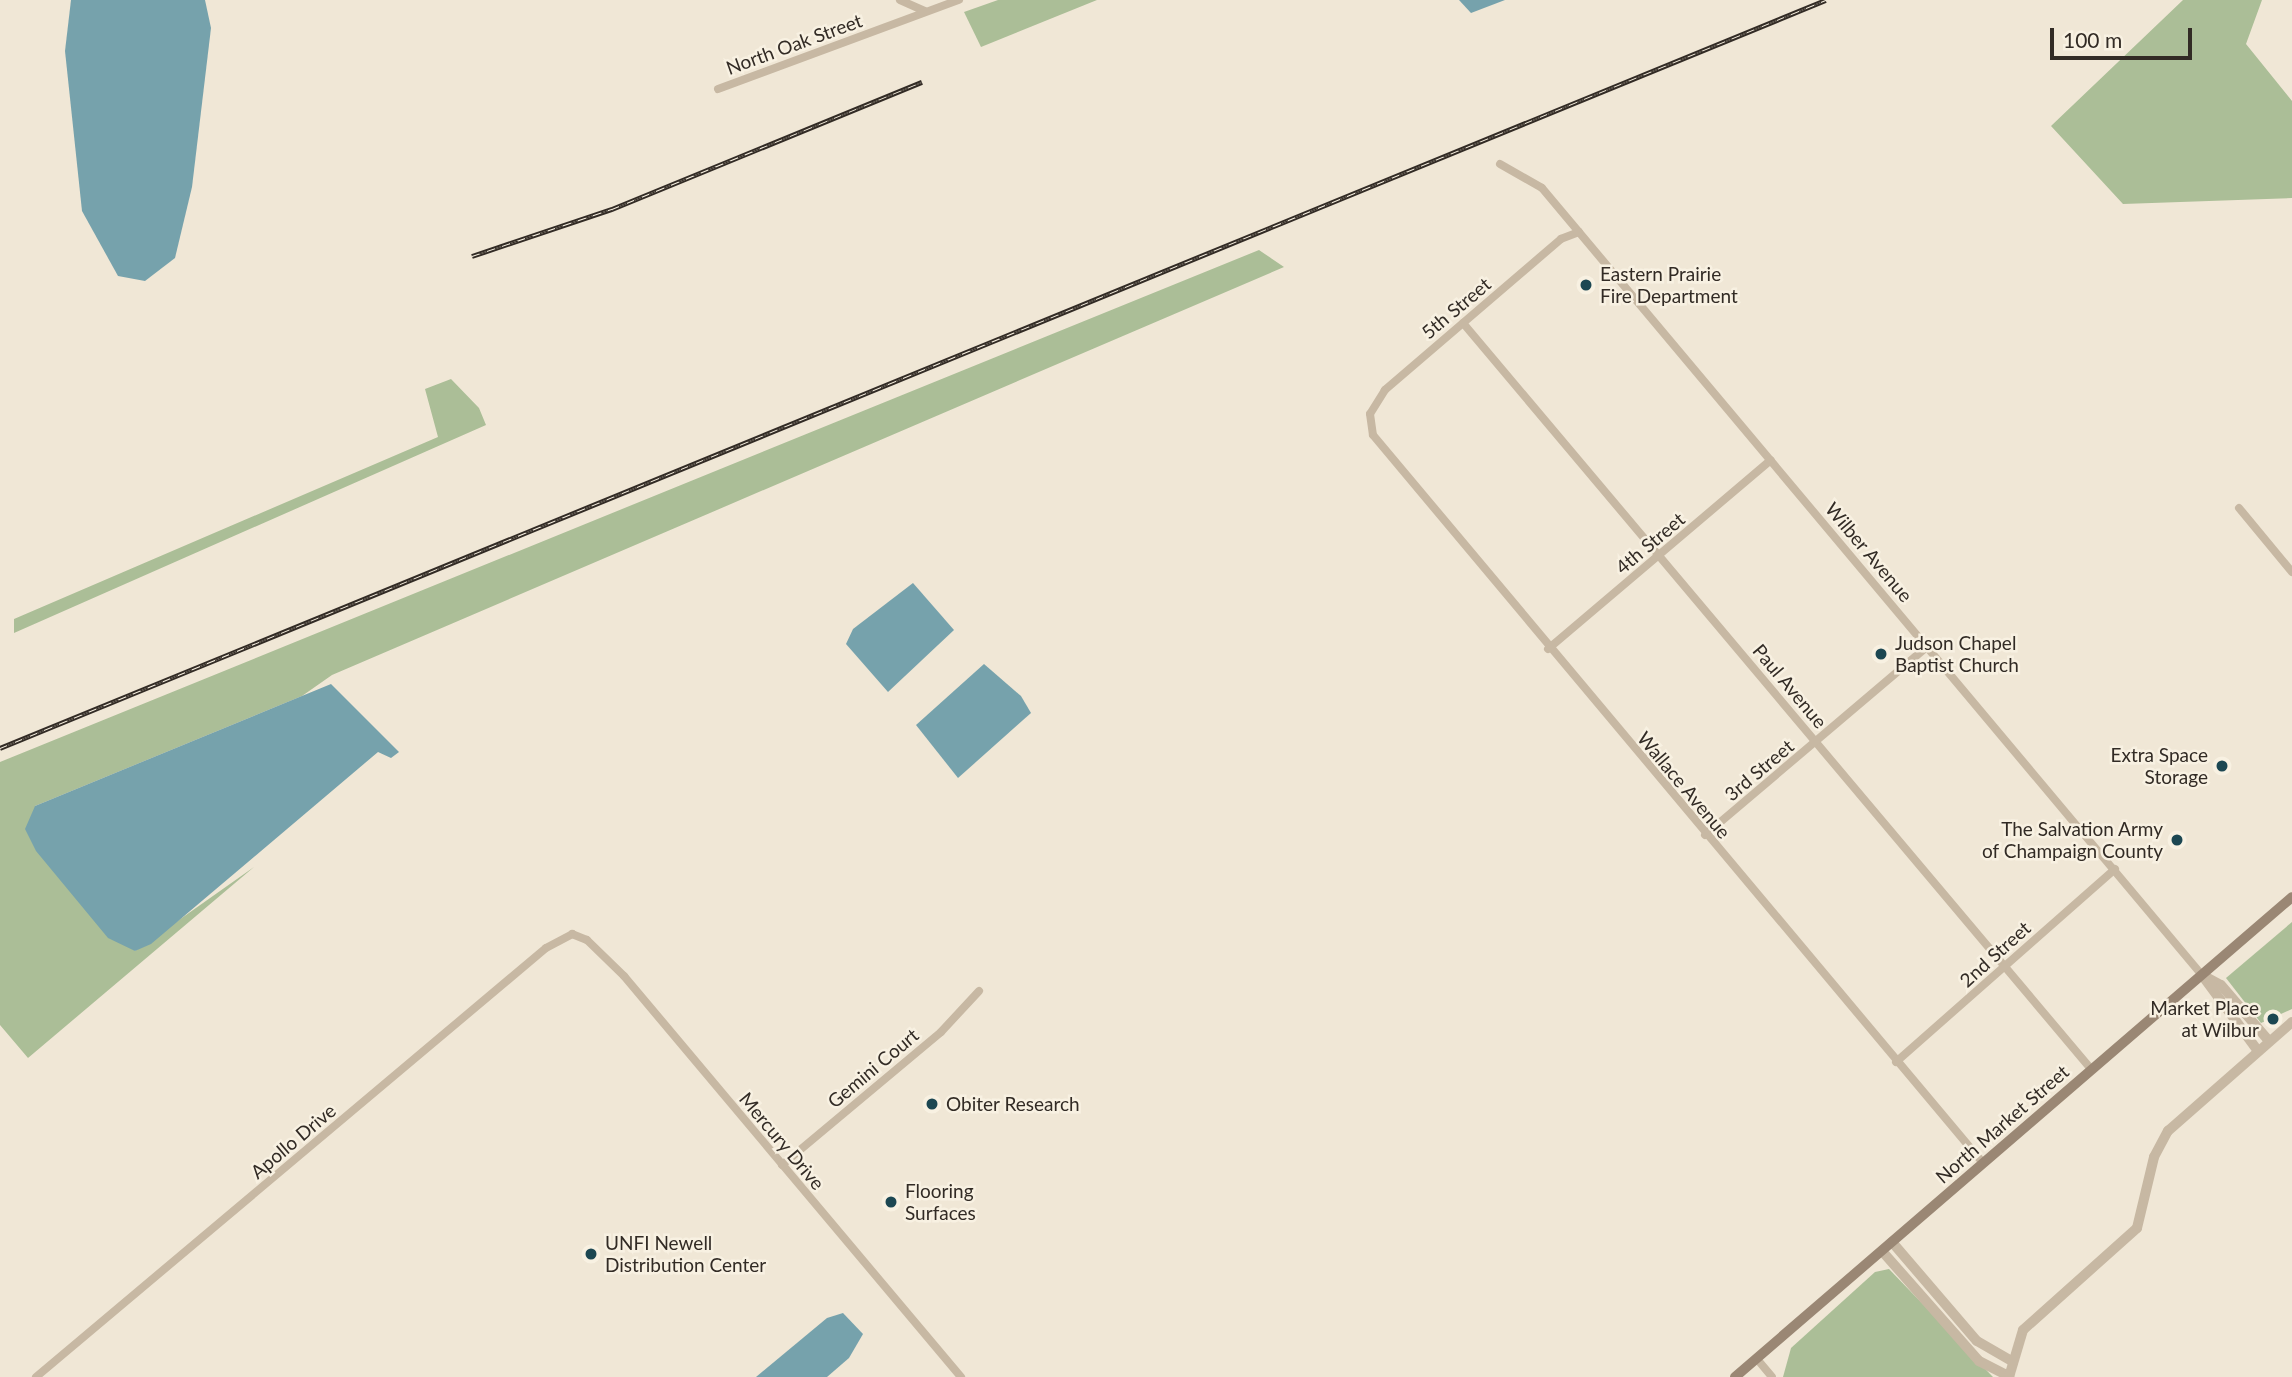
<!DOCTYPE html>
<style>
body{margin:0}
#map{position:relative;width:2292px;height:1377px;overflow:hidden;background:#f0e7d6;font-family:Lato,sans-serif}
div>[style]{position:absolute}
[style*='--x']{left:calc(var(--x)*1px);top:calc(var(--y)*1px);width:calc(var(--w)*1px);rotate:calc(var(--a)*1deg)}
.green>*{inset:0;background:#abbe97}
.water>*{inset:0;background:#76a2ac}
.minor>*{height:8px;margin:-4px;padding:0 4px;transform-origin:4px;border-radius:4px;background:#c7b8a3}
.tertiary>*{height:10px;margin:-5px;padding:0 5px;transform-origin:5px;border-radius:5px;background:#c7b8a3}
.secondary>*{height:10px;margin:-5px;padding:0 5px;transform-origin:5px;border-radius:5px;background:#9a8774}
.rail>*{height:5px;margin-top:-2.5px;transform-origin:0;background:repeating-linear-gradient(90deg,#f8f1e2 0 8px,#322b25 0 16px);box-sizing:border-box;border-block:2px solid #322b25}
.dots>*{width:19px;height:19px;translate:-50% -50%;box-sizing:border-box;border:4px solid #f8f1e2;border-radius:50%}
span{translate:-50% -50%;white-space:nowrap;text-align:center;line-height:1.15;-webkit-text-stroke:5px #f8f1e2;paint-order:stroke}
.street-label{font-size:19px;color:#322b25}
.poi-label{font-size:19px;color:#322b25}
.left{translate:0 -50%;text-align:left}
.right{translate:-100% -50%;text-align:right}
.scale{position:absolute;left:2050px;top:28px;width:142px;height:32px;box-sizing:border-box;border:4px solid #322b25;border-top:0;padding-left:9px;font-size:21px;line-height:24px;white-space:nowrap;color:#322b25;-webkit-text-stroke:5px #f8f1e2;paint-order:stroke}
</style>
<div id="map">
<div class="green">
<div style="clip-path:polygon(998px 0,1097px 0,981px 47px,964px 12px)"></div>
<div style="clip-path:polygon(2183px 0,2262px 0,2246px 44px,2292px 101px,2292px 198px,2123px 204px,2051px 126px)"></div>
<div style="clip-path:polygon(1259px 250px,1284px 267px,332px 675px,302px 696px,35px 806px,135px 951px,254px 867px,28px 1058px,0 1025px,0 762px)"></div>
<div style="clip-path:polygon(451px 379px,479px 408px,486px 425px,14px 633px,14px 619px,438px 437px,425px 389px)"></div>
<div style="clip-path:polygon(2292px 922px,2292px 1009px,2261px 1023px,2226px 978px)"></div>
<div style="clip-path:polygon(1889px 1269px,1993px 1377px,1783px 1377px,1791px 1348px,1875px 1272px)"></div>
</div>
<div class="water">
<div style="clip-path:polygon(71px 0,205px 0,211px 28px,192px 187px,175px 258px,145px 281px,118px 276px,82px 211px,65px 51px)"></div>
<div style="clip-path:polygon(1459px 0,1505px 0,1471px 13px)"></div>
<div style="clip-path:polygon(913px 583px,954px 630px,888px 692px,846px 644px,853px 629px)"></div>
<div style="clip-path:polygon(984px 664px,1021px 696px,1031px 713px,958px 778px,916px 725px)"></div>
<div style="clip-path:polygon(331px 684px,399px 752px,391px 758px,378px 752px,151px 944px,135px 951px,108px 938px,36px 851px,25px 829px,35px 806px)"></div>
<div style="clip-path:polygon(843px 1313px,863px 1334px,849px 1358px,827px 1377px,756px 1377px,827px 1318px)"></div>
</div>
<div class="minor">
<div style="--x:900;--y:0;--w:27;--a:24"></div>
<div style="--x:718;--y:89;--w:257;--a:-20.3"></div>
<div style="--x:1500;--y:164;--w:48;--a:29.7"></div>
<div style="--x:1542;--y:188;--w:1027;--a:50.02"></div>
<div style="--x:1579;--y:232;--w:19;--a:159"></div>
<div style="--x:1561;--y:239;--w:232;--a:139.4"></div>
<div style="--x:1385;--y:390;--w:28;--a:122"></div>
<div style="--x:1370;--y:414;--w:21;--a:82"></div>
<div style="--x:1373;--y:435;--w:950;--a:50.04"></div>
<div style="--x:1463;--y:323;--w:975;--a:49.91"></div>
<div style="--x:2239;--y:508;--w:83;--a:50.4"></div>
<div style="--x:1548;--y:649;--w:292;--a:-40.3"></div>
<div style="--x:1705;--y:835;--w:292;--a:-40.3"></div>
<div style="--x:1896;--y:1062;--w:292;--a:-41.4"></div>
<div style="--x:782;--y:1165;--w:207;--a:-39.9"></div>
<div style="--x:941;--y:1032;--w:56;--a:-47.2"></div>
<div style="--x:1757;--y:1359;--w:23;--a:50"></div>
<div style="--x:36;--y:1377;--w:666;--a:-40.07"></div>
<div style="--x:546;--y:948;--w:30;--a:-28"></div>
<div style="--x:572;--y:934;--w:16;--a:22"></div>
<div style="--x:587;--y:940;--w:52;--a:44.2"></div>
<div style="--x:624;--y:976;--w:524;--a:49.96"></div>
</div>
<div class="tertiary">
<div style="--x:2202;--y:975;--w:21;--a:28"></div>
<div style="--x:2221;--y:985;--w:74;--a:49.4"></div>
<div style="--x:2202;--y:975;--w:94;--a:53.6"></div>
<div style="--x:1892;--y:1242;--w:130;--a:49.4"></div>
<div style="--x:1977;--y:1341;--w:38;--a:30"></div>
<div style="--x:1882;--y:1251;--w:147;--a:48.6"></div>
<div style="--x:1979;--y:1361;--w:34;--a:27"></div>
<div style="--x:2009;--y:1377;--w:49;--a:-73.4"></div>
<div style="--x:2023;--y:1330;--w:153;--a:-41.8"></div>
<div style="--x:2137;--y:1228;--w:73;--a:-76.5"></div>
<div style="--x:2154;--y:1157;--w:30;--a:-62"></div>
<div style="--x:2168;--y:1131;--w:165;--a:-41.3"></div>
</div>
<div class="secondary">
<div style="--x:1735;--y:1377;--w:735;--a:-40.75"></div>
</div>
<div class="rail">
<div style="--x:472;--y:256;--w:148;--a:-18.6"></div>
<div style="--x:612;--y:209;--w:335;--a:-22.3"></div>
<div style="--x:0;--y:748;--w:1973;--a:-22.28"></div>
</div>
<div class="dots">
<div style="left:1586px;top:285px;background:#1c4752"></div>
<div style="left:1881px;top:654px;background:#1c4752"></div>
<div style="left:2222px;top:766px;background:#1c4752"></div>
<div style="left:2177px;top:840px;background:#1c4752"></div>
<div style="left:2273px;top:1019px;background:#1c4752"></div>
<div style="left:932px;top:1104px;background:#1c4752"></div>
<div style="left:891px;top:1202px;background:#1c4752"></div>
<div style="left:591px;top:1254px;background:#1c4752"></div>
</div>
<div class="street-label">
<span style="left:794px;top:44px;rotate:-20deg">North Oak Street</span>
<span style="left:1456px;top:308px;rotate:-40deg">5th Street</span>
<span style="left:1650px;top:543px;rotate:-40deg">4th Street</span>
<span style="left:1869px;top:552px;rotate:50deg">Wilber Avenue</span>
<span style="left:1790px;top:686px;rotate:50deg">Paul Avenue</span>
<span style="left:1759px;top:770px;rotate:-40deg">3rd Street</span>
<span style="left:1684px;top:785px;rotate:50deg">Wallace Avenue</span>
<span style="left:1995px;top:954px;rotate:-42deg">2nd Street</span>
<span style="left:873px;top:1068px;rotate:-40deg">Gemini Court</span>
<span style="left:2002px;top:1124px;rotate:-41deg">North Market Street</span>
<span style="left:293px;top:1141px;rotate:-40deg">Apollo Drive</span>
<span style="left:782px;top:1141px;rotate:50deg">Mercury Drive</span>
</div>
<div class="poi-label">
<span class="left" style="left:1600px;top:285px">Eastern Prairie<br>Fire Department</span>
<span class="left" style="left:1895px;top:654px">Judson Chapel<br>Baptist Church</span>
<span class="right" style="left:2208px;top:766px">Extra Space<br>Storage</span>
<span class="right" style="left:2163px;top:840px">The Salvation Army<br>of Champaign County</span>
<span class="right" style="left:2259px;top:1019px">Market Place<br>at Wilbur</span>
<span class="left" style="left:946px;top:1104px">Obiter Research</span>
<span class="left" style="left:905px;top:1202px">Flooring<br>Surfaces</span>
<span class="left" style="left:605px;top:1254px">UNFI Newell<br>Distribution Center</span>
</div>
<div class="scale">100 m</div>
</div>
